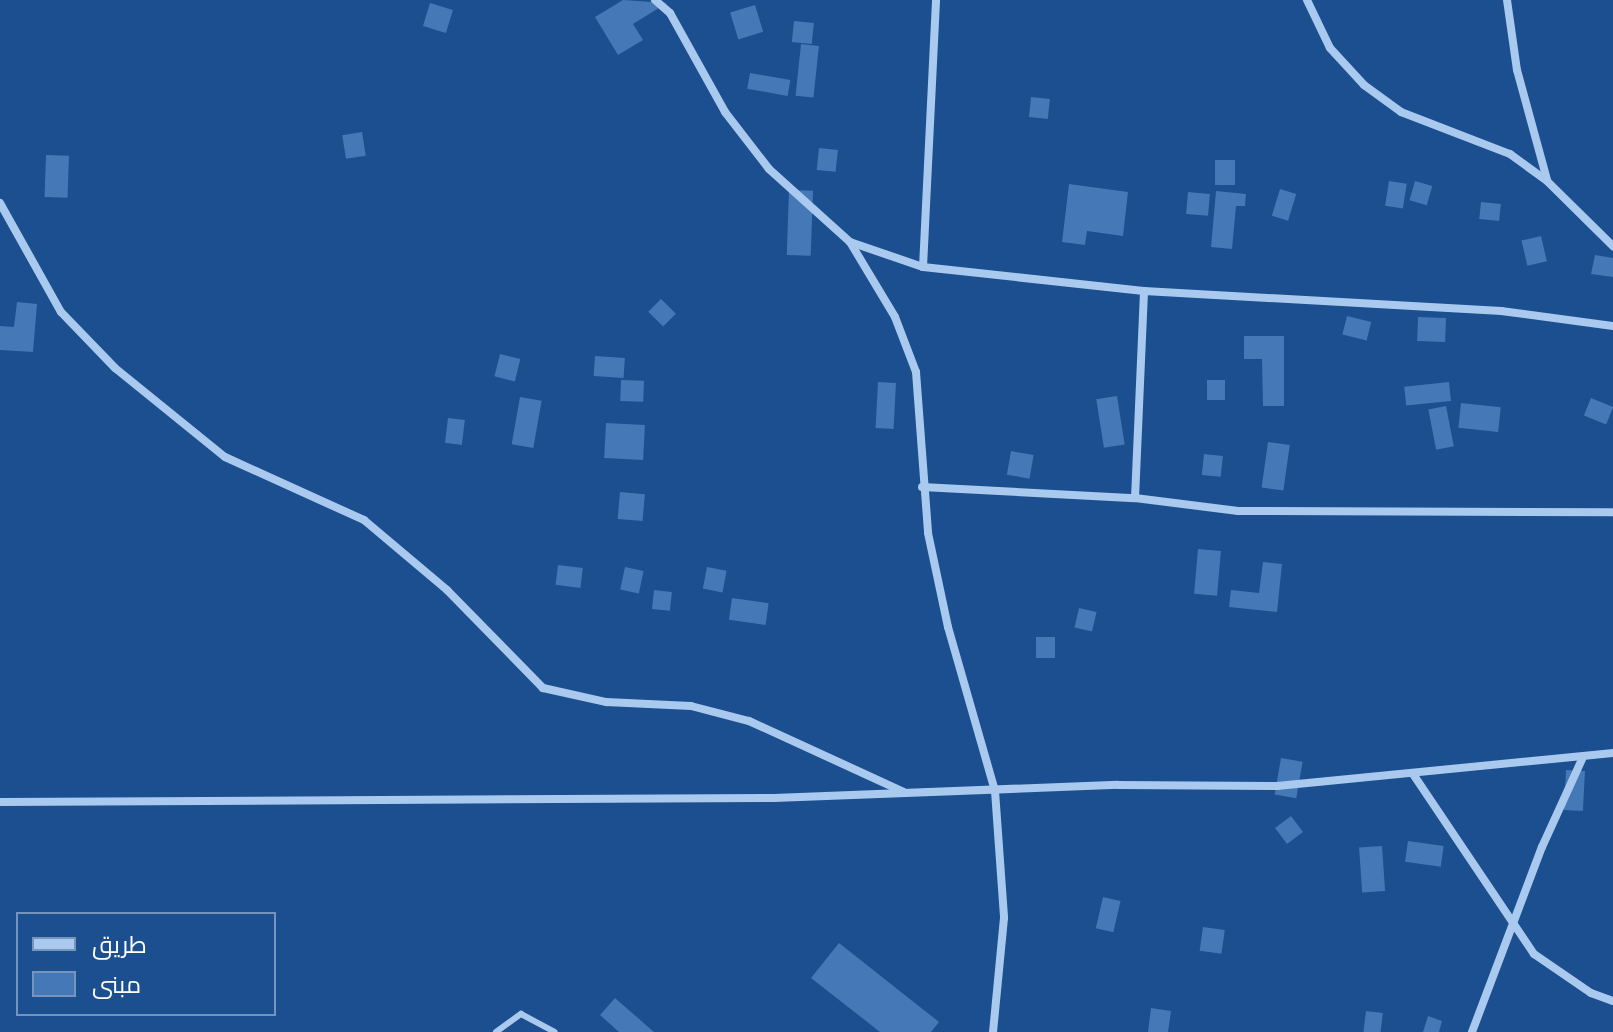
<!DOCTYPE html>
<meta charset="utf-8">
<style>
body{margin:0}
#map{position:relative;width:1613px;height:1032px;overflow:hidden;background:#1b4f8f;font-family:Cabin,Cairo,sans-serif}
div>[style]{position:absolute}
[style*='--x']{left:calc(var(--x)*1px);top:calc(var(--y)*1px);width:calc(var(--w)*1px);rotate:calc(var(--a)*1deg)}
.building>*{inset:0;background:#4478b7;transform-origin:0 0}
.service>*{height:6px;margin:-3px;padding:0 3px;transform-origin:3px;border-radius:3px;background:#a9c9ee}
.minor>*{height:8px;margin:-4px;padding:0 4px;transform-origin:4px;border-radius:4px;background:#a9c9ee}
span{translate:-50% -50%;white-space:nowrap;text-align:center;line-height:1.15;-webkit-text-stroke:6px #1b4f8f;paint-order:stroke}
.legend{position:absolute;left:16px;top:912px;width:260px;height:104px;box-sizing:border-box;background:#1b4f8f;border:2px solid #7695bc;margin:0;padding:10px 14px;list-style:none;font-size:24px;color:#fff}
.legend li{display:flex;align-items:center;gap:16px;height:40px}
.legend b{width:40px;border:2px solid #7695bc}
</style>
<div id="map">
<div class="building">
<div style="clip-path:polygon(623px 0,667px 3px,633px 24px,643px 40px,618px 55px,595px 17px)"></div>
<div style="left:430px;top:3px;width:24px;height:24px;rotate:17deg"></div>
<div style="left:755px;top:5px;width:28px;height:26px;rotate:73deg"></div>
<div style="left:794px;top:21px;width:20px;height:21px;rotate:6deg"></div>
<div style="left:801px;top:44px;width:18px;height:52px;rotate:6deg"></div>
<div style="left:750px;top:73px;width:41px;height:16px;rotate:10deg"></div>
<div style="left:1031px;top:97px;width:19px;height:20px;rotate:6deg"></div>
<div style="left:362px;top:132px;width:24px;height:20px;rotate:81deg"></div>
<div style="left:819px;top:148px;width:19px;height:22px;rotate:6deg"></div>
<div style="left:46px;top:155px;width:23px;height:42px;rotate:2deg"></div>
<div style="left:1215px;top:160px;width:20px;height:25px"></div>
<div style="left:1389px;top:181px;width:18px;height:25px;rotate:9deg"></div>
<div style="left:1415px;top:181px;width:18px;height:20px;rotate:16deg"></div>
<div style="clip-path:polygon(1069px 184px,1128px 192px,1123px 236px,1087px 231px,1085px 245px,1062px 242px)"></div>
<div style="left:1280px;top:189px;width:17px;height:28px;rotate:17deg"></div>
<div style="left:789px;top:190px;width:24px;height:65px;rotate:2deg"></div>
<div style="clip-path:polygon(1216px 191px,1246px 194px,1245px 206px,1236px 206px,1232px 249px,1211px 247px)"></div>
<div style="left:1188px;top:192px;width:22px;height:22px;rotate:5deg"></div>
<div style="left:1481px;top:202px;width:20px;height:17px;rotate:6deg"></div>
<div style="left:1541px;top:236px;width:26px;height:20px;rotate:77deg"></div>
<div style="clip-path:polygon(1595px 255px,1613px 258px,1613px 277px,1591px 274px)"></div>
<div style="left:661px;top:299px;width:21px;height:18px;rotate:45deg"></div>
<div style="clip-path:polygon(17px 302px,37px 304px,33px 352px,0 350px,0 326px,14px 327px)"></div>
<div style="left:1347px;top:316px;width:25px;height:19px;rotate:14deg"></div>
<div style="left:1418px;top:317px;width:28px;height:24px;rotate:2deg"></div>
<div style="clip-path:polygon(1244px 336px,1284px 336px,1284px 406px,1263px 406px,1262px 359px,1244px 359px)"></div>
<div style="left:500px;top:354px;width:21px;height:23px;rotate:14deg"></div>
<div style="left:595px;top:356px;width:30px;height:20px;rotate:4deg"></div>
<div style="left:621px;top:380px;width:23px;height:21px;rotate:2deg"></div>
<div style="left:1207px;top:380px;width:18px;height:20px"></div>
<div style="left:878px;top:382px;width:18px;height:46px;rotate:3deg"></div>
<div style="left:1449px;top:382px;width:19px;height:45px;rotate:84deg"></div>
<div style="left:1117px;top:396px;width:49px;height:21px;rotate:81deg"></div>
<div style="left:520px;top:397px;width:22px;height:48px;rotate:10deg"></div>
<div style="left:1591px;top:398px;width:24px;height:19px;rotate:22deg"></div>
<div style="left:1461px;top:403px;width:40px;height:25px;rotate:6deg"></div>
<div style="left:1446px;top:406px;width:41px;height:18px;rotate:79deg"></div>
<div style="left:448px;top:418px;width:17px;height:25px;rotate:7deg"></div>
<div style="left:606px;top:423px;width:39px;height:35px;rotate:3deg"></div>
<div style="left:1268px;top:442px;width:22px;height:46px;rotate:8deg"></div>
<div style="left:1011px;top:451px;width:23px;height:24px;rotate:10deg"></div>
<div style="left:1204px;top:454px;width:19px;height:21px;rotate:6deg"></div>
<div style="left:620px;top:492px;width:25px;height:27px;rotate:5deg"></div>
<div style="left:1198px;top:549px;width:23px;height:45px;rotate:5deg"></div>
<div style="clip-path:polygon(1263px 562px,1282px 564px,1277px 612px,1229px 607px,1231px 590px,1259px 593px)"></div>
<div style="left:558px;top:565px;width:25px;height:20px;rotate:7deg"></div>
<div style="left:625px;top:567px;width:19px;height:23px;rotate:12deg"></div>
<div style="left:707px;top:567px;width:20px;height:22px;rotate:11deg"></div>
<div style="left:654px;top:590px;width:18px;height:19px;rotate:6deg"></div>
<div style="left:732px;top:598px;width:37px;height:22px;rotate:8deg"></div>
<div style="left:1079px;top:608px;width:18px;height:20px;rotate:13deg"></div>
<div style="left:1036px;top:637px;width:19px;height:21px"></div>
<div style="left:1281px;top:758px;width:22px;height:37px;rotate:10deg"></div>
<div style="left:1566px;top:770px;width:19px;height:40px;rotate:3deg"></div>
<div style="left:1291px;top:816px;width:20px;height:20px;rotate:53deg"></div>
<div style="left:1408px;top:841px;width:36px;height:21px;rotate:8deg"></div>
<div style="left:1382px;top:846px;width:45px;height:23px;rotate:86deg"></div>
<div style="left:1103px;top:897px;width:18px;height:32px;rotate:13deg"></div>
<div style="left:1203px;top:927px;width:22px;height:24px;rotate:8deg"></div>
<div style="clip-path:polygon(839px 943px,939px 1022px,931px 1032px,880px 1032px,811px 978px)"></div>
<div style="clip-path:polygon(615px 998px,654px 1032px,619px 1032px,600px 1015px)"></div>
<div style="clip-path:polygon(1151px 1008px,1171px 1011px,1168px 1032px,1148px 1032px)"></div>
<div style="left:1366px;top:1011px;width:17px;height:21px;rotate:7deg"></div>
<div style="clip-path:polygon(1428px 1016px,1442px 1021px,1439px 1032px,1423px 1032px)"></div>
</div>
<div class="service">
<div style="--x:496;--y:1032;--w:31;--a:-36"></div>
<div style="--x:521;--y:1014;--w:38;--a:28"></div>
</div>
<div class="minor">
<div style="--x:655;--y:0;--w:20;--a:41"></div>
<div style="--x:670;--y:13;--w:113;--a:60.9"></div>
<div style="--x:725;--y:112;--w:72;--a:52.3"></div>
<div style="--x:769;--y:169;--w:109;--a:42"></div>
<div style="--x:850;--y:242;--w:87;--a:59"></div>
<div style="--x:895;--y:317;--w:59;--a:69.1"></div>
<div style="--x:916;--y:372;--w:161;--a:85.7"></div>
<div style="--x:928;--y:533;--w:96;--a:78"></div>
<div style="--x:948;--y:627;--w:171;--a:74"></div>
<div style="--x:995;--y:791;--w:127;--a:85.9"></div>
<div style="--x:1004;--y:918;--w:115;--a:95.5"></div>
<div style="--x:1307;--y:0;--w:53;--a:64.4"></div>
<div style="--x:1330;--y:48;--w:50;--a:47.4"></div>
<div style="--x:1364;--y:85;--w:46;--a:36.1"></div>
<div style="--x:1401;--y:112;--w:117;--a:21.1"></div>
<div style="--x:1510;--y:154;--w:46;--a:36.1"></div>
<div style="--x:1547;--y:181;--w:93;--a:44.6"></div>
<div style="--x:1507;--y:0;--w:71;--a:81.9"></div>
<div style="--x:1517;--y:70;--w:114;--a:74.7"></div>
<div style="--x:0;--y:203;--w:125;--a:60.8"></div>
<div style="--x:61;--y:312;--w:78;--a:46"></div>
<div style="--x:115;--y:368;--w:141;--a:39"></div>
<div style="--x:225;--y:457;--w:153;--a:24.4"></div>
<div style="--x:364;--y:520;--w:109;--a:40.1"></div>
<div style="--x:447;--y:590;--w:137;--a:45.6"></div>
<div style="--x:543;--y:688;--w:65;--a:12.5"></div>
<div style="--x:606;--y:702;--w:85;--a:2.7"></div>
<div style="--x:691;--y:706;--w:60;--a:14.5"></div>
<div style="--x:749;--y:721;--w:170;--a:24.6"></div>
<div style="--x:850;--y:242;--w:77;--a:18.9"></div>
<div style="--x:923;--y:267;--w:222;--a:6.2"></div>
<div style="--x:1144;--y:291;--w:358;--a:3.2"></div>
<div style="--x:1501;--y:311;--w:113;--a:7.6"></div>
<div style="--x:923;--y:267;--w:267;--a:-87.2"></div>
<div style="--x:922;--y:487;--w:213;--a:3"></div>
<div style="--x:1135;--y:498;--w:104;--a:7.2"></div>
<div style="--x:1238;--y:511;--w:375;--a:0.2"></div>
<div style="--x:1135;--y:498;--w:207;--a:-87.5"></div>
<div style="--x:1413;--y:774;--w:217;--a:56.1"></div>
<div style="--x:1534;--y:954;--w:69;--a:34.4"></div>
<div style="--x:1591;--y:993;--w:23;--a:20"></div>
<div style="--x:0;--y:802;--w:774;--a:-0.3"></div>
<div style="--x:774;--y:798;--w:344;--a:-2.2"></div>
<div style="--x:1118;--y:785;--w:159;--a:0.4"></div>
<div style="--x:1277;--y:786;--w:338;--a:-5.6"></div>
<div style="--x:1472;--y:1032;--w:198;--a:-69.3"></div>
<div style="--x:1542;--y:847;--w:99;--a:-65.5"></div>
</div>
<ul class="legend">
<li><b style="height:10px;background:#a9c9ee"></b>طريق</li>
<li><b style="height:22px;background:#4478b7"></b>مبنى</li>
</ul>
</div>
